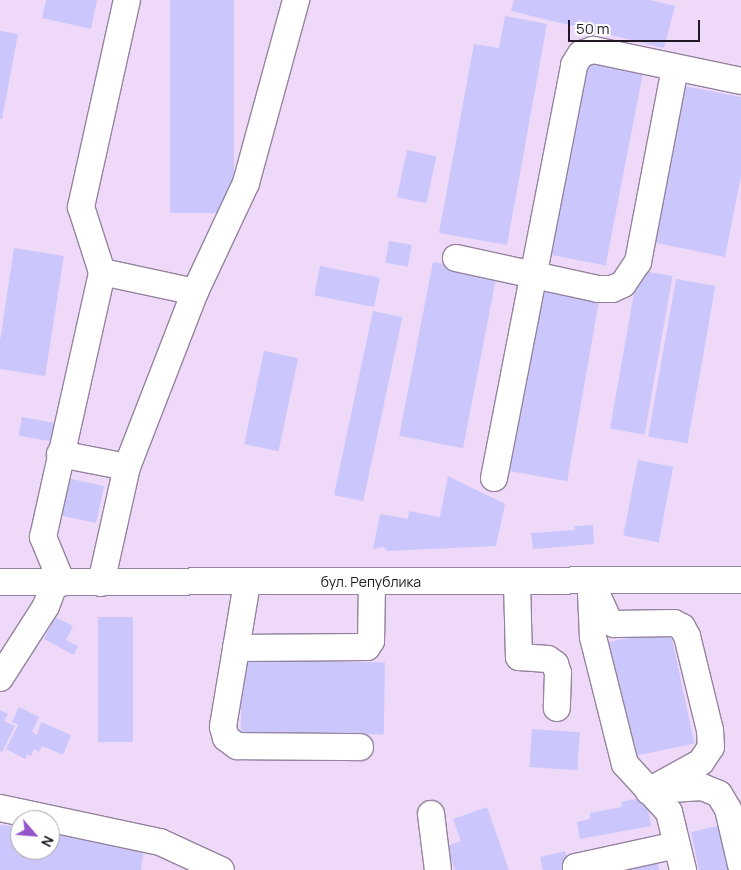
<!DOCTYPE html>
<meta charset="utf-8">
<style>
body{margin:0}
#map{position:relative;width:741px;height:870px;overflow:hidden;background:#eedaf8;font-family:Manrope,sans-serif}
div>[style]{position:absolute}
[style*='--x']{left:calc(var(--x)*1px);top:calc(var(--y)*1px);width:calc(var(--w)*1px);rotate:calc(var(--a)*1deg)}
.building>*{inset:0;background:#cbc6fc;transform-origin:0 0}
.roads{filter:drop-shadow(1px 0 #95839e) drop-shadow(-1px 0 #95839e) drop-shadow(0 1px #95839e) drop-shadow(0 -1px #95839e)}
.minor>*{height:26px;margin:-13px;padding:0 13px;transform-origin:13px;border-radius:13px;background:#fff}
span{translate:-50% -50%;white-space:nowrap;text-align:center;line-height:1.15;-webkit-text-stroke:4px #fff;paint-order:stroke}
.street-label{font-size:14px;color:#201924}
.north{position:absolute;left:10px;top:810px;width:50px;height:50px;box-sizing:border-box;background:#fff;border:1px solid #a6a3a7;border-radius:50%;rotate:117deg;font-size:14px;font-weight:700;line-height:20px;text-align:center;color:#201924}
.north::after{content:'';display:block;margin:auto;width:18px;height:22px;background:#9455cb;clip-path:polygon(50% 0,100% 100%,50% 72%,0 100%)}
.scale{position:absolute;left:568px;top:20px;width:132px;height:22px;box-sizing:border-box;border:2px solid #201924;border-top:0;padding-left:6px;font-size:15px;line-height:18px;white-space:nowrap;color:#201924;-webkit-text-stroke:4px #fff;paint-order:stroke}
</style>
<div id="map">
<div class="building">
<div style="clip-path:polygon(46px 0,97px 0,91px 29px,42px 18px)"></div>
<div style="left:170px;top:0;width:64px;height:213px"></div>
<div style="clip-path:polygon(514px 0,650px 0,675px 6px,664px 48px,511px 11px)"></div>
<div style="clip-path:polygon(505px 16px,547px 24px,507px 245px,439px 233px,474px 44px,499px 48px)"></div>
<div style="clip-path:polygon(0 31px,18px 34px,2px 119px,0 119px)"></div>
<div style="left:586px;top:62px;width:58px;height:196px;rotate:11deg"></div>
<div style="clip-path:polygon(679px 85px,741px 97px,741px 176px,725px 257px,647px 241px)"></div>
<div style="left:407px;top:150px;width:30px;height:48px;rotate:12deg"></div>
<div style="left:389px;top:241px;width:23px;height:22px;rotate:10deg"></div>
<div style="clip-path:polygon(14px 248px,64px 256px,45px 376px,0 369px,0 341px)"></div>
<div style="left:433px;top:262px;width:65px;height:177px;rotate:11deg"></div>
<div style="left:320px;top:266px;width:61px;height:30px;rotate:11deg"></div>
<div style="left:638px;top:270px;width:35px;height:161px;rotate:10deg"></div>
<div style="left:676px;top:279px;width:40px;height:160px;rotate:10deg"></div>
<div style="left:537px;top:284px;width:64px;height:189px;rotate:10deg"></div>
<div style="left:373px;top:311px;width:30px;height:188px;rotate:12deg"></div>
<div style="left:264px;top:351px;width:35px;height:95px;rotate:12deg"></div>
<div style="left:22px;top:417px;width:34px;height:19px;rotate:10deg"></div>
<div style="left:638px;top:460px;width:36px;height:77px;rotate:11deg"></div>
<div style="clip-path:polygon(448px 476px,505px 504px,496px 546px,387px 551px,384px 547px,373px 549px,380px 514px,408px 519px,409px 511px,440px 517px)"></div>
<div style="left:62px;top:477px;width:43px;height:38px;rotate:12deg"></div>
<div style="clip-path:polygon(593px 525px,594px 544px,533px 549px,531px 533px,575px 530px,574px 526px)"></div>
<div style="clip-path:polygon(55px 617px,73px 626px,66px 640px,78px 646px,74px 655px,44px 639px)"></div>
<div style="left:98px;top:617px;width:35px;height:125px"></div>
<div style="left:670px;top:629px;width:117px;height:67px;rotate:78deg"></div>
<div style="left:242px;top:660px;width:143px;height:72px;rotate:1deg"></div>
<div style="clip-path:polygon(19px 707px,39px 717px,32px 732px,37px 735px,41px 722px,71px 735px,63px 755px,42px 746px,39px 752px,34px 749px,31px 756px,27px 754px,25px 759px,6px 749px,18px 725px,12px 722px)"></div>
<div style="clip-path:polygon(0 710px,8px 714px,4px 721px,15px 726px,2px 752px,0 751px)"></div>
<div style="left:532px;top:729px;width:48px;height:38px;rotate:4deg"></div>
<div style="clip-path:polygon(646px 797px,651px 826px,580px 839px,577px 822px,590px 819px,590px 813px,622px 807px,621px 802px)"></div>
<div style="clip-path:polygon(487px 807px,509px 870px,455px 870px,446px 846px,461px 841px,453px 819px)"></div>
<div style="clip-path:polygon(0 825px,20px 827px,20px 850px,50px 850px,50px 831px,145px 841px,141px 870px,0 870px)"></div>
<div style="clip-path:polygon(722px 825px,732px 870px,699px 870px,691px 832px)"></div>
<div style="clip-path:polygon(565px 851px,570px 870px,543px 870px,540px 857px)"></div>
<div style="clip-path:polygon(657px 860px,659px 870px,622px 870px)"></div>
</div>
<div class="roads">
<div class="minor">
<div style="--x:456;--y:258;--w:145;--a:12.3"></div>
<div style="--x:598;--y:289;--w:14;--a:0"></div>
<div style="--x:612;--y:289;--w:12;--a:-24"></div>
<div style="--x:623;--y:284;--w:27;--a:-56"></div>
<div style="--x:638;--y:262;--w:197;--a:-79.2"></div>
<div style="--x:102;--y:272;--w:95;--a:12.1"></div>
<div style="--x:60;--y:454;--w:68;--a:11"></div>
<div style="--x:494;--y:478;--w:421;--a:-79"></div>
<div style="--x:574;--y:65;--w:13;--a:-58"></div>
<div style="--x:581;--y:54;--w:13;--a:-18"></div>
<div style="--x:593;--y:50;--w:151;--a:11.8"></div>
<div style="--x:0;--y:582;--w:741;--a:-0.15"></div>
<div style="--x:517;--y:582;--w:75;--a:88.5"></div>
<div style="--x:519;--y:657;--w:29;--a:4"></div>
<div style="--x:548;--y:659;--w:9;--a:36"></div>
<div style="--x:555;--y:664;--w:9;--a:72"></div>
<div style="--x:558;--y:673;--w:35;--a:92"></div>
<div style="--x:591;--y:582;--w:41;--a:65.3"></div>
<div style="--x:608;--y:619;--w:8;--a:40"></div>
<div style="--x:614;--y:624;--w:60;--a:-1"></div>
<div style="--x:674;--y:623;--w:9;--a:27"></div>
<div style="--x:682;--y:627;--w:10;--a:61"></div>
<div style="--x:687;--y:636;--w:97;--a:76.3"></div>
<div style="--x:710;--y:730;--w:17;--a:87"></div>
<div style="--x:711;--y:747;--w:18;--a:124"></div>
<div style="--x:701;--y:762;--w:60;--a:150.9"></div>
<div style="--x:62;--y:583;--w:50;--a:-112.4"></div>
<div style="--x:43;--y:537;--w:271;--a:-77.4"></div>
<div style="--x:102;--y:272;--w:68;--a:-107.9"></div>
<div style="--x:81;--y:207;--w:212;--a:-77.5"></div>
<div style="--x:101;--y:583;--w:119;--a:-77.4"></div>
<div style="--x:127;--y:467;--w:188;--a:-68.8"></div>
<div style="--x:195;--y:292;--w:120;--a:-64.9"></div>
<div style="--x:246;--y:183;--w:190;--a:-74.7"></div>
<div style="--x:247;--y:583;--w:146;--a:99.5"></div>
<div style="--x:223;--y:727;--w:11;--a:75"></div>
<div style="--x:226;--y:738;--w:14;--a:36"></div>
<div style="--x:237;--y:746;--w:123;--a:0.5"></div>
<div style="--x:591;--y:593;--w:44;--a:87.4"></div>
<div style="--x:593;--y:637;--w:131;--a:75.9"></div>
<div style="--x:625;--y:764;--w:65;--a:47.5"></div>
<div style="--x:669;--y:812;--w:60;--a:76.4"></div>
<div style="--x:236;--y:648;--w:131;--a:-0.4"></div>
<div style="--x:367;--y:647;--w:7;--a:-56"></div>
<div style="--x:371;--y:641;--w:59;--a:-89"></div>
<div style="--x:0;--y:678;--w:85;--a:-57.4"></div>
<div style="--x:46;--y:606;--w:25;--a:-69"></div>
<div style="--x:657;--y:790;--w:45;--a:-3.8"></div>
<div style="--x:702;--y:787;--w:18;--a:22"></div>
<div style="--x:719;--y:794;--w:17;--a:59"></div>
<div style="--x:728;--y:809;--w:57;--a:76.9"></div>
<div style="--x:0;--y:808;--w:164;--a:12"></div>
<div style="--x:160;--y:842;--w:67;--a:24.7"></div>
<div style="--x:431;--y:814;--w:56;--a:82.9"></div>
<div style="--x:576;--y:870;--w:3;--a:-90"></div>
<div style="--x:576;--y:867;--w:103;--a:-12.3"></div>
</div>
</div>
<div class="street-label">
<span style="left:371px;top:582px">бул. Република</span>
</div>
<div class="north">N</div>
<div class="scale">50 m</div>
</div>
